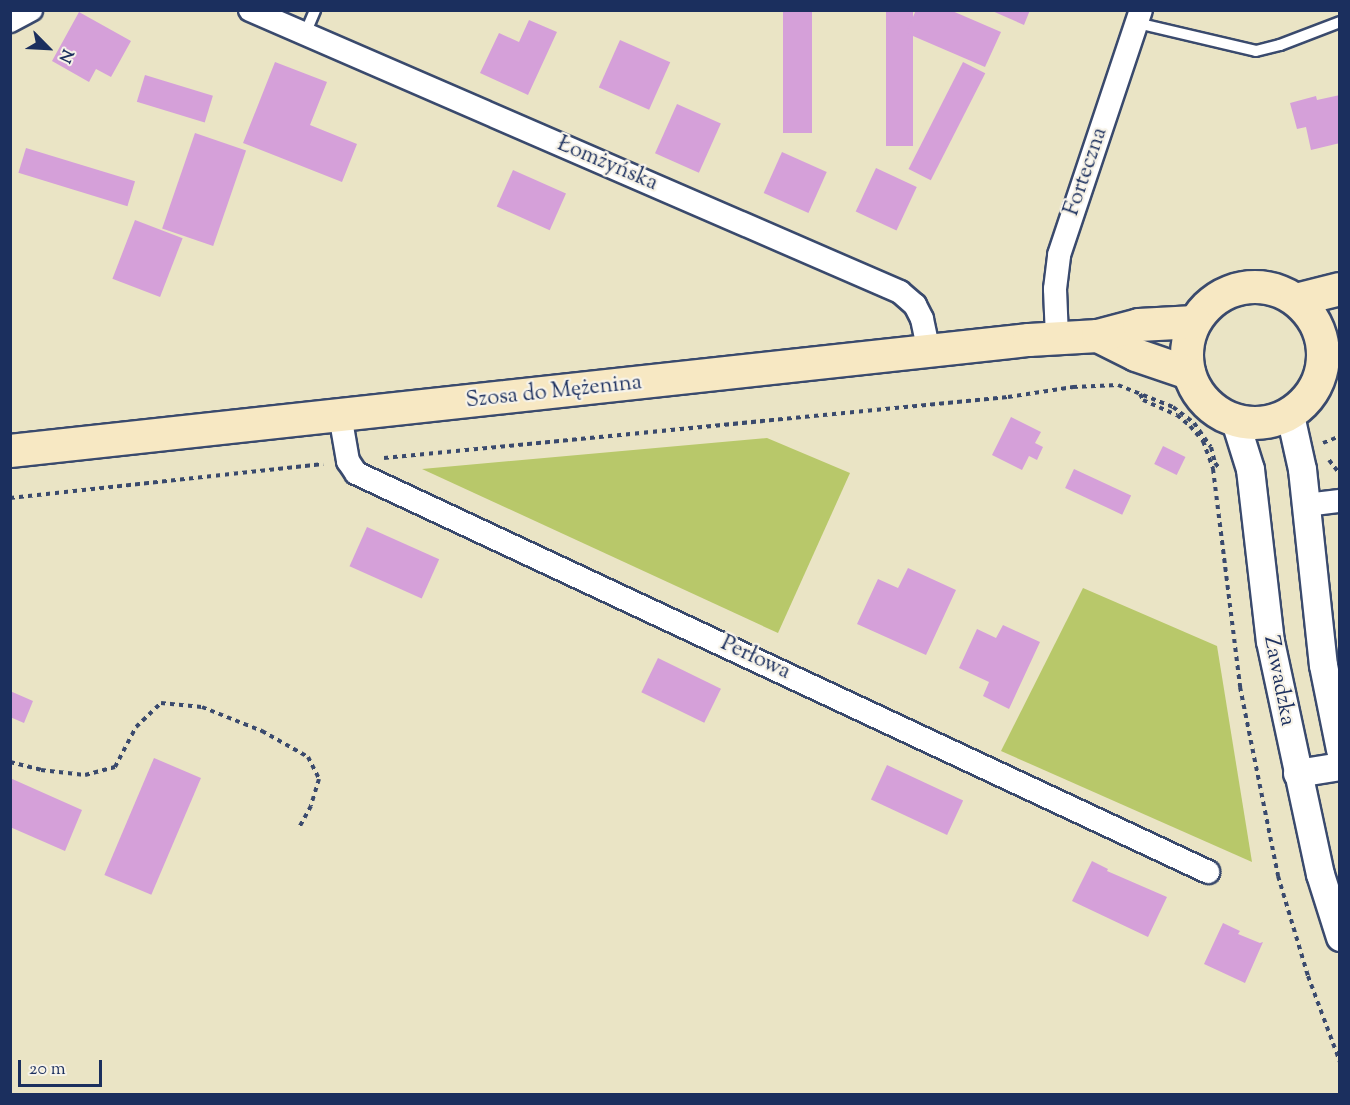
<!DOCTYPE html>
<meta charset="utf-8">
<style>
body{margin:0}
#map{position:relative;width:1350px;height:1105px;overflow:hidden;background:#eae4c5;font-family:"Sorts Mill Goudy",serif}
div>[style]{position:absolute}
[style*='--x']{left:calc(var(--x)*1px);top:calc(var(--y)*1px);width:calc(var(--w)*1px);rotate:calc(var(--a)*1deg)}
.green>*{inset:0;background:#b8c86a}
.building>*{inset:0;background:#d5a0d9;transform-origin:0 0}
.path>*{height:4px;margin-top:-2px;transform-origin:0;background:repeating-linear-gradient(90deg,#3a4a6d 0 4.5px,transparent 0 9px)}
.roads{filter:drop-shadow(2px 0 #3a4a6d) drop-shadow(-2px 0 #3a4a6d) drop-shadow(0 2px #3a4a6d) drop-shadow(0 -2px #3a4a6d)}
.service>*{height:10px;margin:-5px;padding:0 5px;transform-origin:5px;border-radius:5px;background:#fff}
.minor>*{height:22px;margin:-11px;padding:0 11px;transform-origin:11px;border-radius:11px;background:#fff}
.tertiary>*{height:27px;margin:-13.5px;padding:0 13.5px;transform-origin:13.5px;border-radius:13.5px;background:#fff}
.secondary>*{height:32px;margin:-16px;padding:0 16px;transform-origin:16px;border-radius:16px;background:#f7e8c3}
.secondary>.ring{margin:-16px;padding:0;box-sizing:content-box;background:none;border:32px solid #f7e8c3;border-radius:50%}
span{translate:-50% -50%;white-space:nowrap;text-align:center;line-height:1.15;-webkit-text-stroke:4.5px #f7f3e8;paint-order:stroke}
.street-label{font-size:22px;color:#1b2f5e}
.frame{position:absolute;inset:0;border:12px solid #1b2f5e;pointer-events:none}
.north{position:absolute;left:18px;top:18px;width:60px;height:60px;-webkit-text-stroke:4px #f7f3e8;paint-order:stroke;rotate:114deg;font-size:16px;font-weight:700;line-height:24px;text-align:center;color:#1b2f5e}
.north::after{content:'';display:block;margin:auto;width:21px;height:27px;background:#1b2f5e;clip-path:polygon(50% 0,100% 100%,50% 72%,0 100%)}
.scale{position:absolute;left:18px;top:1060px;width:84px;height:27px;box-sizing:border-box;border:3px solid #1b2f5e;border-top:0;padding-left:8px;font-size:18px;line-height:21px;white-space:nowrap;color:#1b2f5e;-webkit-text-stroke:4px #f7f3e8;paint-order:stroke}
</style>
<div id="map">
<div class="green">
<div style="clip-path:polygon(767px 438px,850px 473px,778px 633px,422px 469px)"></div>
<div style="clip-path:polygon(1083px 588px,1217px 646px,1252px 862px,1001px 751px)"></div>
</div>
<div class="building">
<div style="left:783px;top:10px;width:29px;height:123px"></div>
<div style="left:886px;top:10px;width:27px;height:136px"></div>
<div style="clip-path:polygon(916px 10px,950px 10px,1001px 32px,985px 67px,906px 33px)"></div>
<div style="clip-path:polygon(990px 10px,1030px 10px,1024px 25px)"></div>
<div style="clip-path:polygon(79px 12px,131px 41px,111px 77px,96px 69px,89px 82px,52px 61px)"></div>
<div style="clip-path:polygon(529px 20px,557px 32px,528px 95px,480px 73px,499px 33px,519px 42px)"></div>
<div style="left:620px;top:40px;width:55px;height:52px;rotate:24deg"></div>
<div style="clip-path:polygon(275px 62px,327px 82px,310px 125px,357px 144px,342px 182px,243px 143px)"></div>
<div style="left:963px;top:62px;width:25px;height:120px;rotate:27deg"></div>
<div style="left:145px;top:75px;width:71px;height:28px;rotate:17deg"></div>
<div style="clip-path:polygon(1340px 95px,1340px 143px,1311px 150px,1306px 127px,1297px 129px,1290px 103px,1316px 96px,1317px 100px)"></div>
<div style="left:677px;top:104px;width:48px;height:54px;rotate:24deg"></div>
<div style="left:195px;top:133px;width:54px;height:101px;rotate:19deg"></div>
<div style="left:26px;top:148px;width:114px;height:26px;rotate:17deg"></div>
<div style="left:782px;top:152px;width:49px;height:45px;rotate:24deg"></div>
<div style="left:876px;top:168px;width:45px;height:48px;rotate:25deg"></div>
<div style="left:513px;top:170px;width:58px;height:40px;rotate:24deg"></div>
<div style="left:135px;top:220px;width:51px;height:63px;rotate:21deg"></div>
<div style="clip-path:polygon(1011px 417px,1041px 432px,1035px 443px,1043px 447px,1037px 460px,1029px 456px,1022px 470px,992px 455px)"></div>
<div style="left:1163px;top:446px;width:25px;height:20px;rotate:26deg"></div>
<div style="left:1074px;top:469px;width:63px;height:21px;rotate:25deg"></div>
<div style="left:367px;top:527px;width:79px;height:43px;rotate:24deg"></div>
<div style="clip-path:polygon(908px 568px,956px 590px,926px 655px,857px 624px,878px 579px,898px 588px)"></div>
<div style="clip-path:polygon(1003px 625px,1040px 642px,1009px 709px,983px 696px,989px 682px,959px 668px,977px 629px,996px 638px)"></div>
<div style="left:658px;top:658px;width:70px;height:38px;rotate:26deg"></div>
<div style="clip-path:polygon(10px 691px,33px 701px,24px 723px,10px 717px)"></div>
<div style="left:154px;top:758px;width:51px;height:127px;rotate:23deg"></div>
<div style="left:887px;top:765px;width:84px;height:38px;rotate:25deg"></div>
<div style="clip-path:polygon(10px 778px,82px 810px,65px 851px,10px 827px)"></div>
<div style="clip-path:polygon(1092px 861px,1108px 869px,1107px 871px,1167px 897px,1148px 937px,1072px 901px)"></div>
<div style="clip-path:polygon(1223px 923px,1240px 931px,1238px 934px,1260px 943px,1263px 942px,1245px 983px,1204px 964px)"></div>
</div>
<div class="path">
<div style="--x:1140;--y:394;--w:7;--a:63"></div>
<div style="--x:1143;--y:400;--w:37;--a:24"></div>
<div style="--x:1177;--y:415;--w:17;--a:40"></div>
<div style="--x:1190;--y:426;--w:20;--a:49"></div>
<div style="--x:1203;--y:441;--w:30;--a:70"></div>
<div style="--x:1213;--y:469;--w:220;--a:82.9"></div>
<div style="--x:1240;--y:687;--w:193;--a:78.6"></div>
<div style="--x:1278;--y:876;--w:104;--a:73.3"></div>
<div style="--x:1308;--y:976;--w:92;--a:69.6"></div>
<div style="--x:1323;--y:443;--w:18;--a:-22"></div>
<div style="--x:384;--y:458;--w:627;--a:-5.58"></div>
<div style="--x:1008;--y:397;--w:66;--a:-8.7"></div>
<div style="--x:1073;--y:387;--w:45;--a:-2.5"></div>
<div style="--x:1118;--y:385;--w:59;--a:21.8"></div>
<div style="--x:1173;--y:407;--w:26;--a:37"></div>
<div style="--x:1194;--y:423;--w:29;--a:55"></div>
<div style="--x:1211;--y:447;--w:16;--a:76"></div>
<div style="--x:1215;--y:463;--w:8;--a:50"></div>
<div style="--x:1329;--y:460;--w:18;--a:52"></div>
<div style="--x:10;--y:498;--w:315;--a:-6.2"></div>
<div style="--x:10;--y:762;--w:32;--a:14"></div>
<div style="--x:41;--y:770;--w:44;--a:6.5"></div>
<div style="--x:85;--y:775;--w:31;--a:-15"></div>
<div style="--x:115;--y:767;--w:45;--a:-62.3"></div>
<div style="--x:136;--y:727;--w:35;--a:-44"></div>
<div style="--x:161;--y:703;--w:41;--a:5.6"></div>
<div style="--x:202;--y:707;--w:65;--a:21.8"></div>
<div style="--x:262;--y:731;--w:53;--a:29.5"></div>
<div style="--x:308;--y:757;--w:25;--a:63"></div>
<div style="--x:319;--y:779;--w:28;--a:107"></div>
<div style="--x:311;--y:806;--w:26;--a:119"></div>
</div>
<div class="roads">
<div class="service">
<div style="--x:1137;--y:23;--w:122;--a:13.2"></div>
<div style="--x:1256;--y:51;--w:25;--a:-14"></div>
<div style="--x:1280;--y:45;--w:64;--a:-21"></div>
<div style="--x:305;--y:34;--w:26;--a:-67"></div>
</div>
<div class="minor">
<div style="--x:250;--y:10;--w:709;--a:23.45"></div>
<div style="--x:900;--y:292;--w:20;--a:41"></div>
<div style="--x:915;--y:305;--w:16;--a:63"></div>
<div style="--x:922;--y:319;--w:35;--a:78"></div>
<div style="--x:10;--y:21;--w:24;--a:-28"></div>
<div style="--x:1057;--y:337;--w:48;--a:-92.4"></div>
<div style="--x:1055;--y:289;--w:34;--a:-83"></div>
<div style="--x:1059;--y:255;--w:258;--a:-71.5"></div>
<div style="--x:340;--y:415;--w:47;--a:80.1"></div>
<div style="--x:348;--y:461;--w:14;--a:56"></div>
<div style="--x:356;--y:473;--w:941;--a:25.09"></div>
<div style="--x:1306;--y:505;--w:34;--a:-7"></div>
</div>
<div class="tertiary">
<div style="--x:1290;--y:415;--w:55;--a:77.5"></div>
<div style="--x:1302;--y:469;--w:197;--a:83.9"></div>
<div style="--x:1323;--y:665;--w:86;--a:78.6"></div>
<div style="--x:1235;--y:421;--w:50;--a:72.6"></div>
<div style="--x:1250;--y:469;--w:173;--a:83.4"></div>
<div style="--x:1270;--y:641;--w:238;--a:77.9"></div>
<div style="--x:1320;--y:874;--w:66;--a:72.4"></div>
<div style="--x:1297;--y:773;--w:44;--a:-9.2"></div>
</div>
<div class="secondary">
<div class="ring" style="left:1187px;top:287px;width:104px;height:104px"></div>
<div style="--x:1296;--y:300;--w:45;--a:-14"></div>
<div style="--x:1098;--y:336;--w:42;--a:26.6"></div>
<div style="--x:1136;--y:355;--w:56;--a:18.8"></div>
<div style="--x:10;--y:451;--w:1025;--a:-6.22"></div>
<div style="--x:1029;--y:340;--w:69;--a:-3.3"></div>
<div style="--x:1098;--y:336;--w:42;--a:-15"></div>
<div style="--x:1139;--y:325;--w:56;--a:-3.1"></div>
</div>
</div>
<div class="street-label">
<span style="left:607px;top:165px;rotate:23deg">Łomżyńska</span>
<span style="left:1087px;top:172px;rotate:-71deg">Forteczna</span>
<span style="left:554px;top:393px;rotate:-6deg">Szosa do Mężenina</span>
<span style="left:755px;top:659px;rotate:25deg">Perłowa</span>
<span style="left:1278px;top:681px;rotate:79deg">Zawadzka</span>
</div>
<div class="frame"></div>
<div class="north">N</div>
<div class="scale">20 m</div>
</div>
